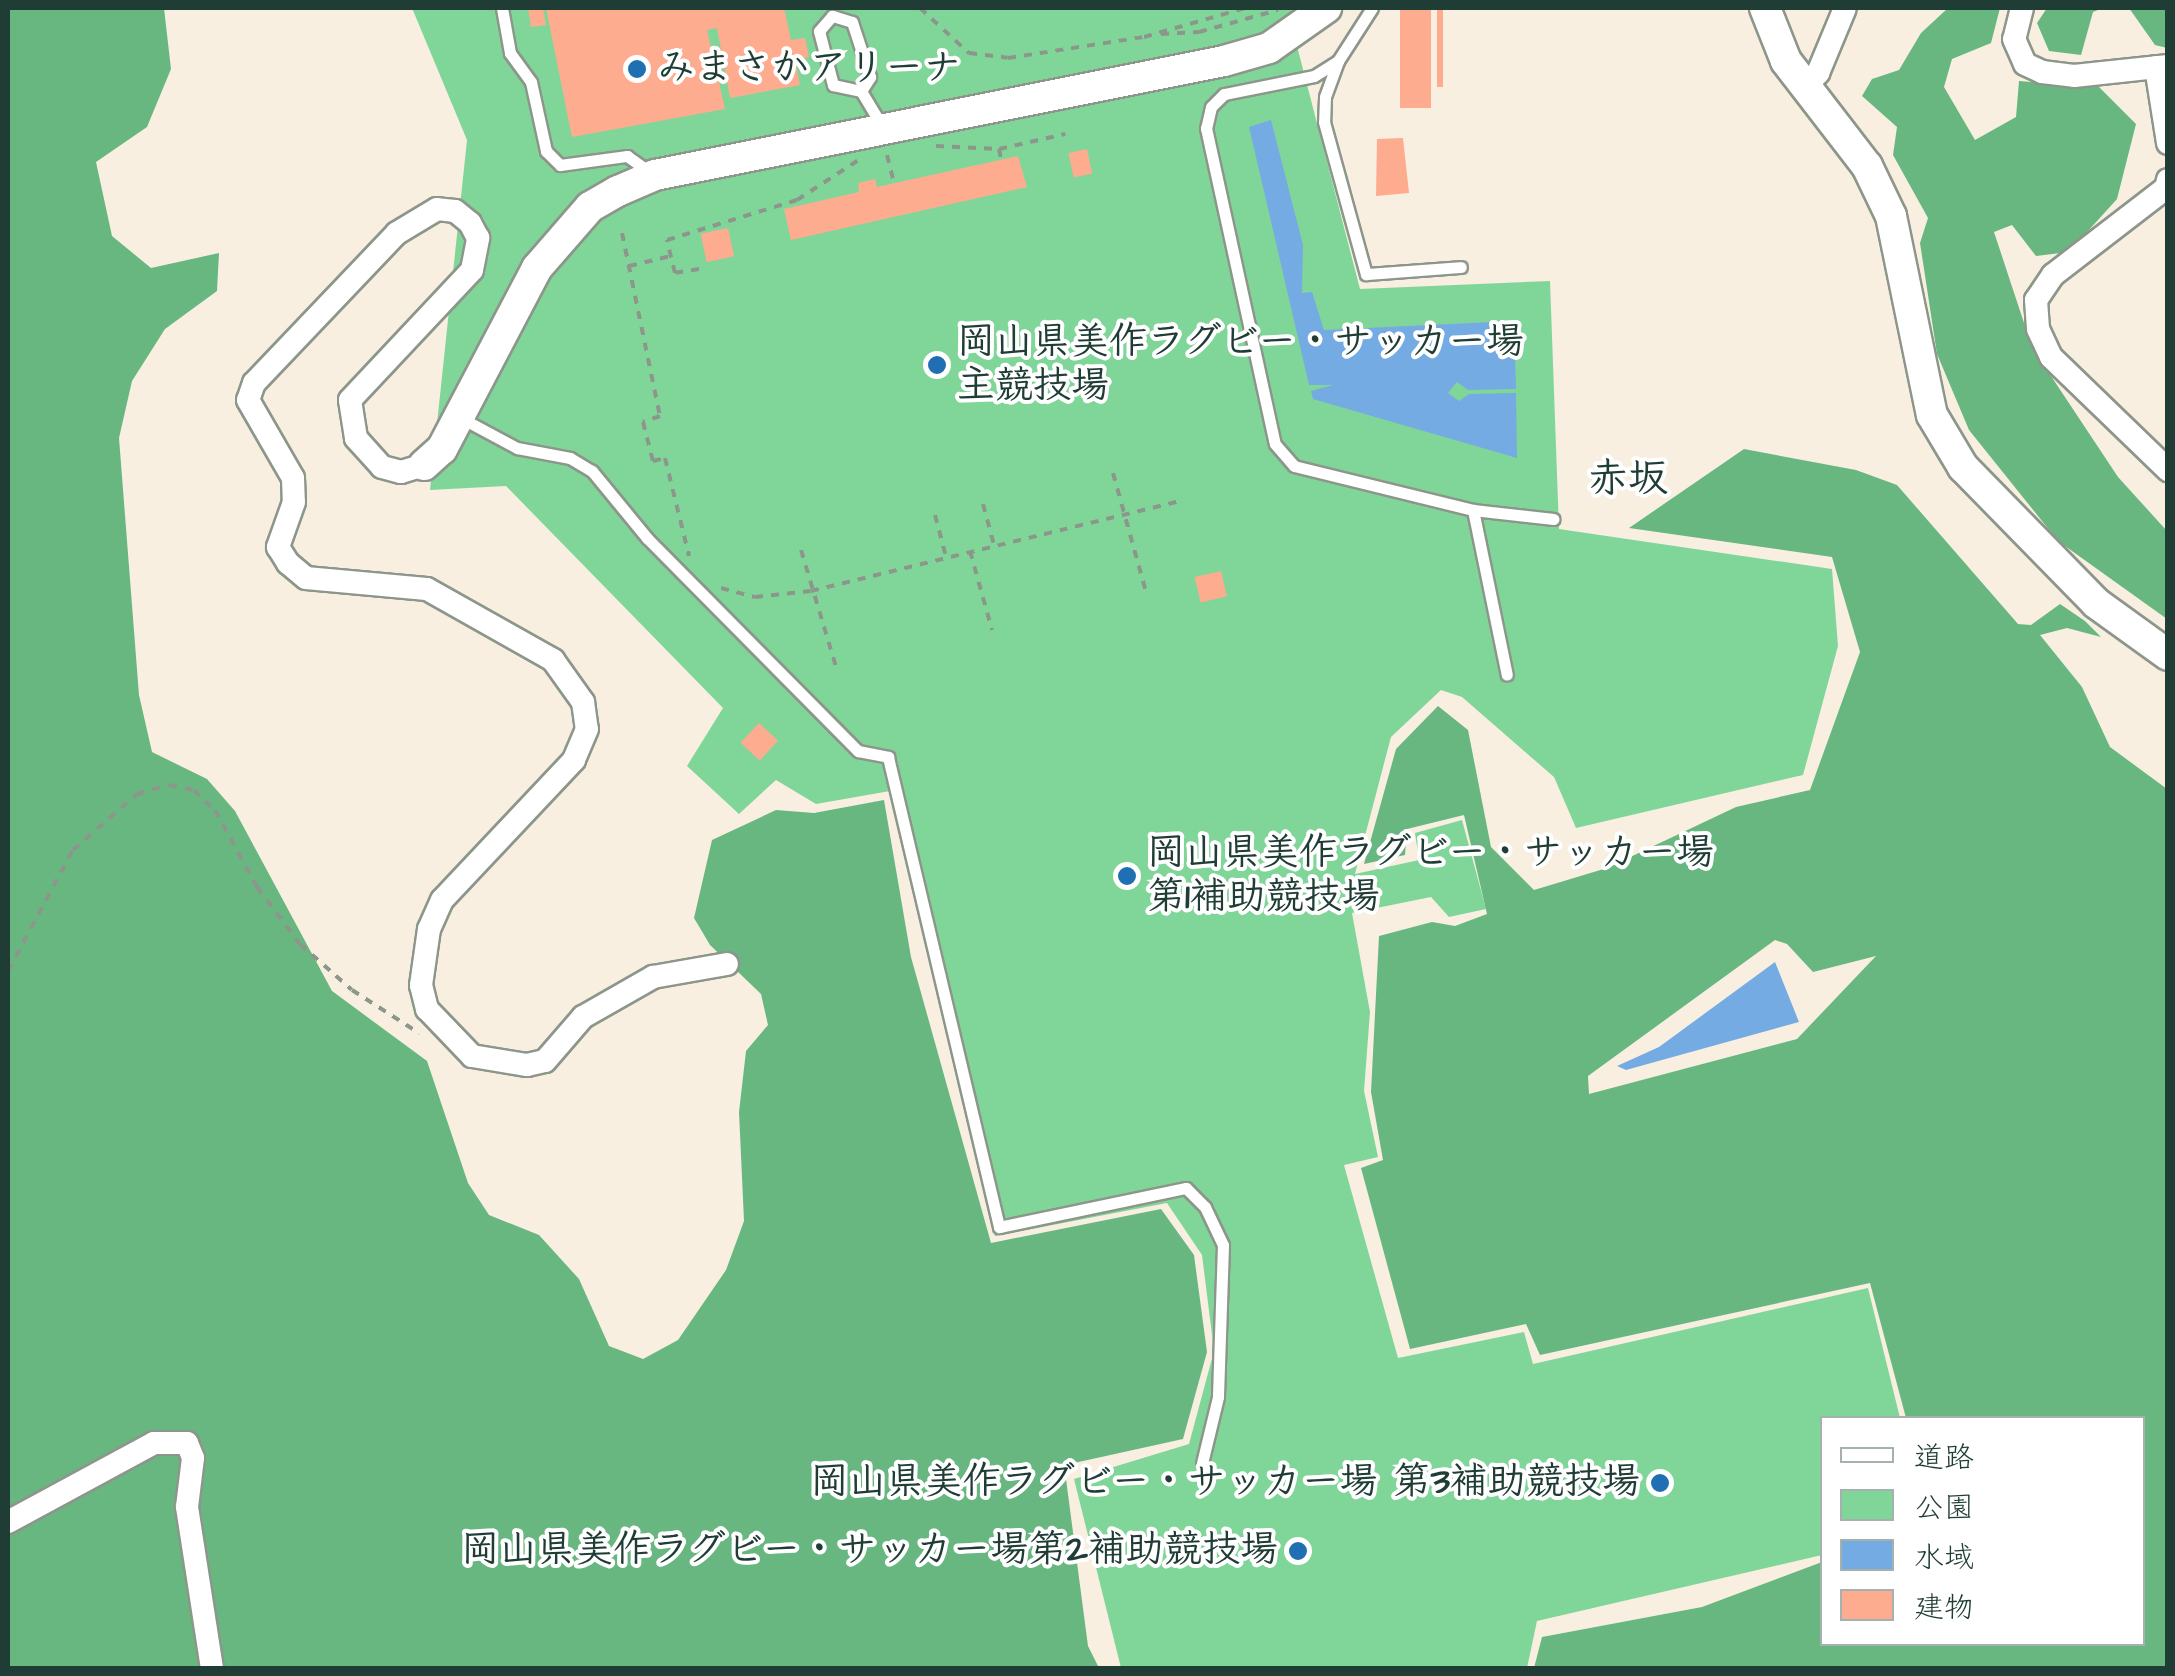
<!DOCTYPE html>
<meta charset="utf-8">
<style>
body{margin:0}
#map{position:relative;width:2175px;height:1676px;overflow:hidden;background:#f8efe0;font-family:"Architects Daughter","Klee One",sans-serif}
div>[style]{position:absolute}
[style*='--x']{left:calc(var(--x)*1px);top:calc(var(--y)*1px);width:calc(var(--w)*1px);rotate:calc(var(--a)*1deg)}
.green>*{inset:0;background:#80d699}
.forest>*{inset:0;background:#68b781}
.water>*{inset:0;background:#74abe3}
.building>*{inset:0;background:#fdac8f;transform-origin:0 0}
.path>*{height:4px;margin-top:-2px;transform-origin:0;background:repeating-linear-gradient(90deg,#8c968a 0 8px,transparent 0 16px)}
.roads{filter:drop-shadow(2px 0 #8c968a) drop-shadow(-2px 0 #8c968a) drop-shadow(0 2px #8c968a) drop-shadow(0 -2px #8c968a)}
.service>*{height:11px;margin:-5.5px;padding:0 5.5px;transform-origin:5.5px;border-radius:5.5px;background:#fff}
.minor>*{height:22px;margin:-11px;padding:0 11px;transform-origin:11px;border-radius:11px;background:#fff}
.tertiary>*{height:30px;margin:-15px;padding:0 15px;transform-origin:15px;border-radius:15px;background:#fff}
.dots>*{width:28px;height:28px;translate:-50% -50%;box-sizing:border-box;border:5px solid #fff;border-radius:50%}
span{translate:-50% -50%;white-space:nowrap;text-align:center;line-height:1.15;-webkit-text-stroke:8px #fff;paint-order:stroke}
.poi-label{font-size:38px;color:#1f3d34;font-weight:700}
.left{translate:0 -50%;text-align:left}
.right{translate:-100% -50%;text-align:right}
.neighbourhood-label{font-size:40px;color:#1f3d34;font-weight:700}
.frame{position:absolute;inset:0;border:10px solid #1f3d34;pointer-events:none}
.legend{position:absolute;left:1820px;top:1416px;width:325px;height:230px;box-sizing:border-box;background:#fff;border:2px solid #a5b1ae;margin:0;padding:12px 18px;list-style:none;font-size:30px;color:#1f3d34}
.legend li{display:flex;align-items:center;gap:20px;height:50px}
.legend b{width:50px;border:2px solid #a5b1ae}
</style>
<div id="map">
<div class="green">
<div style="clip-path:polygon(412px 8px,1303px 8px,1290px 19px,1360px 289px,1550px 281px,1559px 529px,1832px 569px,1838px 646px,1803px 775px,1576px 828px,1554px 777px,1462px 697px,1441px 690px,1391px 737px,1355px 874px,1419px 860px,1415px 833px,1462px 820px,1486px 909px,1449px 917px,1431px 897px,1352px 913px,1370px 1012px,1364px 1091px,1378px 1157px,1344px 1165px,1398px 1358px,1524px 1332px,1533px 1364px,1868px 1288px,1900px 1418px,1822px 1418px,1822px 1555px,1537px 1621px,1527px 1668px,1121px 1668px,1074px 1479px,1189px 1444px,1214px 1351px,1202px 1255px,1167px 1203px,995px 1236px,890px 791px,816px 804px,776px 780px,739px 814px,687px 766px,723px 708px,506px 486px,430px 490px,467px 140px)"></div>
</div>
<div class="forest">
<div style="clip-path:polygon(8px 8px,164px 8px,171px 69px,147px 127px,96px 162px,112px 236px,151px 268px,219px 253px,217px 291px,165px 329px,132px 381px,119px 438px,139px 695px,152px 752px,207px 779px,235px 811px,332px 991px,427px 1061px,468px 1183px,489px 1215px,539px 1235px,579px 1279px,609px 1346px,643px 1359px,678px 1340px,726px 1270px,744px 1221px,739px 1112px,746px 1051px,768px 1025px,761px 994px,710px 945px,694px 918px,712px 840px,776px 810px,814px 813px,884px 800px,911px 957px,991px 1243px,1161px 1209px,1194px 1255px,1207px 1352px,1183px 1439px,1074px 1463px,1066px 1479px,1088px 1646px,1099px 1668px,8px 1668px)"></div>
<div style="clip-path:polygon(1948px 8px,2000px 8px,1991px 43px,1952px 59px,1944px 87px,1975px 140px,2016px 117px,2019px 81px,2099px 87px,2136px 124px,2117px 199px,2069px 252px,2036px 256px,2012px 225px,1994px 232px,2028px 335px,2049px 373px,2118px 477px,2167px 531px,2167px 619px,2058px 541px,1969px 430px,1937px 354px,1920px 243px,1928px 218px,1893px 155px,1897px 127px,1862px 96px,1872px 79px,1899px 70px,1921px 33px)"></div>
<div style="clip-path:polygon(2047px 8px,2103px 8px,2093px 12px,2081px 55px,2049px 51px,2037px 23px)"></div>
<div style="clip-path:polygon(2129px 8px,2167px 8px,2167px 48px,2155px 45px)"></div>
<div style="clip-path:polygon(evenodd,1744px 449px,1856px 470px,1897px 485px,2018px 624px,2031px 625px,2060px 604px,2085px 621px,2101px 637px,2067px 628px,2040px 635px,2082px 687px,2110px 747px,2167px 789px,2167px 1668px,1534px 1668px,1542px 1637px,1702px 1607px,1822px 1562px,1822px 1644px,2142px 1644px,2142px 1418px,1906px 1418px,1870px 1283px,1540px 1355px,1526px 1324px,1410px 1349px,1361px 1168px,1383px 1160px,1371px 1092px,1379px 936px,1432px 922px,1455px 926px,1487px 914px,1464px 815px,1407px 829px,1405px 855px,1364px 864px,1396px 749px,1438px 706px,1468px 730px,1491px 847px,1534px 890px,1607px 868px,1736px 807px,1810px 790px,1860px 652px,1832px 557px,1629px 528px,1744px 449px,1775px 940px,1787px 944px,1813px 972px,1876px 956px,1797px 1039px,1589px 1094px,1588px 1076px,1775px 940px)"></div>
</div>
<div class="water">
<div style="clip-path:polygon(1271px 120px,1303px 245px,1302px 293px,1312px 292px,1324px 330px,1514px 321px,1516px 389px,1468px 390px,1457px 382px,1448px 393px,1459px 401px,1469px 394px,1516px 393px,1517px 458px,1313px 399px,1311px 391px,1333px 385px,1309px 385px,1249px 127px)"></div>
<div style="clip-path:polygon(1775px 962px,1799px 1022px,1626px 1070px,1617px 1066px,1659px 1047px)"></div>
</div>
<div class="building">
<div style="clip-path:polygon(528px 8px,543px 8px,546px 25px,531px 27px)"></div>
<div style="clip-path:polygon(546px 8px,784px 8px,791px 40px,805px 38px,809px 57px,795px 60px,800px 85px,730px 98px,717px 28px,707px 30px,725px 109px,572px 137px)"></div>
<div style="left:1400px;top:8px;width:31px;height:100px"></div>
<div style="left:1437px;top:8px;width:6px;height:79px"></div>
<div style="clip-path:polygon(1403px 138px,1409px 193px,1376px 196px,1377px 139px)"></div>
<div style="left:1087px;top:149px;width:25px;height:19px;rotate:78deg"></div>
<div style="clip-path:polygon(1018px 156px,1027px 187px,791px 240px,784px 209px,859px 192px,858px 183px,875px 179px,877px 187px)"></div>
<div style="left:728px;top:228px;width:29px;height:28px;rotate:78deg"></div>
<div style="left:1221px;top:571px;width:26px;height:27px;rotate:77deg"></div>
<div style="left:759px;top:723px;width:26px;height:27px;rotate:43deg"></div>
</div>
<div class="path">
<div style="--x:920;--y:8;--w:67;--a:42.6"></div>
<div style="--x:969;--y:53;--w:39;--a:7"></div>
<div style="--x:1008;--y:58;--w:138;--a:-8.8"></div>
<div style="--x:1144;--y:37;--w:105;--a:-16"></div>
<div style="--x:1161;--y:34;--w:38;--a:-3"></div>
<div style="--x:1199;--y:32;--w:82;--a:-15.6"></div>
<div style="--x:936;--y:146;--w:63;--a:2.7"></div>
<div style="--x:999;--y:149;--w:68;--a:-12.8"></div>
<div style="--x:999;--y:149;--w:10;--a:79"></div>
<div style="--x:887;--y:155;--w:29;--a:76"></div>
<div style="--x:622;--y:233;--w:187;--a:78.3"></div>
<div style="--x:660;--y:416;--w:18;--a:161"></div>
<div style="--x:643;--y:422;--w:40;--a:75.6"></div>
<div style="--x:653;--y:461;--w:12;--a:-14"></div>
<div style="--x:665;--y:458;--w:101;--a:76.2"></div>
<div style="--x:629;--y:266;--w:43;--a:-13.4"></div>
<div style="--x:699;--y:269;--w:24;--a:171"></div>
<div style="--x:675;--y:273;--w:34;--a:-104"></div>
<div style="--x:667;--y:240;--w:136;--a:-17.1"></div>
<div style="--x:797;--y:200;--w:72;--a:-33"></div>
<div style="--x:1113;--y:473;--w:123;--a:74.5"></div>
<div style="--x:983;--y:504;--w:42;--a:75"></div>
<div style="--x:935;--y:515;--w:43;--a:75.3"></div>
<div style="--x:801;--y:550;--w:125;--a:73.3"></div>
<div style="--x:970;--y:551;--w:82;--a:74.4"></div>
<div style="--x:721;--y:588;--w:35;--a:15"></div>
<div style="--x:755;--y:597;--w:56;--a:-6.1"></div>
<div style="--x:811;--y:591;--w:379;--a:-13.7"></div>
<div style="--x:8;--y:971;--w:137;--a:-61.8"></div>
<div style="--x:73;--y:850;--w:85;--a:-41.2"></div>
<div style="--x:137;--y:794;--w:33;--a:-16"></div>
<div style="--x:169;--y:785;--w:25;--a:11"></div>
<div style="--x:194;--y:790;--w:29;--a:44"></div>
<div style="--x:215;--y:810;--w:88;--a:61.4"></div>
<div style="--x:257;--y:887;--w:71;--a:53"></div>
<div style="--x:300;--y:944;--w:69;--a:41.5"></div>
<div style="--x:352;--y:990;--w:80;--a:32.7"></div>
</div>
<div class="roads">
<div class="service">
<div style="--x:502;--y:8;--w:46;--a:79.9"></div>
<div style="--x:510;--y:53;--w:36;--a:54"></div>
<div style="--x:531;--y:82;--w:71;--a:77.7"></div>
<div style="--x:546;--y:151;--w:20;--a:45"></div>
<div style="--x:560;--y:165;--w:68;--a:-7.7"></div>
<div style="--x:627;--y:156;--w:29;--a:35"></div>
<div style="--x:1372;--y:8;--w:63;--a:122.7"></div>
<div style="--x:1338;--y:61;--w:38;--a:110"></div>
<div style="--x:1325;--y:97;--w:25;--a:92"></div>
<div style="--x:1324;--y:122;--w:158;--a:74.6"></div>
<div style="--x:1366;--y:274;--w:95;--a:-4.2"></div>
<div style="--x:1338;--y:61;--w:28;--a:148"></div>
<div style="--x:1314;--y:76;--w:92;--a:168.7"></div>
<div style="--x:1224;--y:94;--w:18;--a:135"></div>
<div style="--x:1211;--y:107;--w:22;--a:103"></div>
<div style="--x:1206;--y:128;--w:323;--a:77.7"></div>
<div style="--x:1275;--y:444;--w:29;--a:49"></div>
<div style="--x:1294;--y:466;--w:184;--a:13.8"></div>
<div style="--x:1473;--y:510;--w:81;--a:6.4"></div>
<div style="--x:861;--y:91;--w:17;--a:-57"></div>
<div style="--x:870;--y:77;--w:58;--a:-108.1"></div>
<div style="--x:852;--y:22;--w:21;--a:-163"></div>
<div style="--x:832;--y:16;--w:20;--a:131"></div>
<div style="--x:819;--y:31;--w:56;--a:75.5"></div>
<div style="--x:833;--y:85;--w:29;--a:12"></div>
<div style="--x:861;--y:91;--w:41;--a:59"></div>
<div style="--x:461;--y:418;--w:64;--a:28.2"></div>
<div style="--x:517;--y:448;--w:54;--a:10.7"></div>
<div style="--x:570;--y:458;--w:26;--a:31"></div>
<div style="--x:592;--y:471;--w:87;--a:50.6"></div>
<div style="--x:647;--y:538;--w:300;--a:45.3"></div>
<div style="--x:858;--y:751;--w:31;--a:11"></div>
<div style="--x:888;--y:757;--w:483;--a:76.7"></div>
<div style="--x:999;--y:1227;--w:191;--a:-11.8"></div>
<div style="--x:1186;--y:1188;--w:27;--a:45"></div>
<div style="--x:1205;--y:1207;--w:42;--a:64.7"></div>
<div style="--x:1223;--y:1245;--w:152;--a:91.9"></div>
<div style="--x:1218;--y:1397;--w:68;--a:103.6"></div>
<div style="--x:1473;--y:510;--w:168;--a:78.4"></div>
</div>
<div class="minor">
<div style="--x:2022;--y:8;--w:32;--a:104"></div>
<div style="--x:2014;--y:39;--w:27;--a:66"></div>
<div style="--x:2025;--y:64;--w:19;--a:25"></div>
<div style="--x:2042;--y:72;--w:32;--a:7"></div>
<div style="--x:2074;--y:76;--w:95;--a:-6.1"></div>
<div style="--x:2156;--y:67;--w:77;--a:81"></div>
<div style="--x:1806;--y:86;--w:18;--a:-47"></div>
<div style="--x:1818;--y:73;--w:70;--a:-67.4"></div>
<div style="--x:2168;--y:180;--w:8;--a:104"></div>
<div style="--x:2166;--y:188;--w:143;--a:142.4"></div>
<div style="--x:2053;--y:275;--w:30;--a:124"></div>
<div style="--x:2036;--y:300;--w:29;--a:86"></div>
<div style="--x:2038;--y:329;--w:31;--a:65"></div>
<div style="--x:2051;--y:357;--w:163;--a:44"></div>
<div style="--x:424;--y:465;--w:24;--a:163"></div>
<div style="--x:401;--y:472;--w:20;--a:-165"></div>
<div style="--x:382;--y:467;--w:39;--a:-132"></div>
<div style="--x:356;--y:438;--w:38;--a:-99"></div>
<div style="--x:350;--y:400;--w:178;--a:-46.8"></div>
<div style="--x:472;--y:270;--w:33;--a:-79"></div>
<div style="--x:478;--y:238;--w:17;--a:-118"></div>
<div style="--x:470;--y:223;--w:19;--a:-141"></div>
<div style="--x:455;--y:211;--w:18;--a:-174"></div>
<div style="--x:437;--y:209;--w:47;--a:149"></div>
<div style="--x:397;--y:233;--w:207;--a:133.6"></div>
<div style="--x:254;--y:383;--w:18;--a:109"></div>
<div style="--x:248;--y:400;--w:90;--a:60"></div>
<div style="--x:293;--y:478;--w:24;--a:88"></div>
<div style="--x:294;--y:502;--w:48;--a:109.6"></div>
<div style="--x:278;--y:547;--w:19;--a:58"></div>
<div style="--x:288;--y:563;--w:23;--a:40"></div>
<div style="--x:306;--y:578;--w:121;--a:5.2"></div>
<div style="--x:427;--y:589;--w:145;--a:29.4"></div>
<div style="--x:553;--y:660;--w:52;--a:54.5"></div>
<div style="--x:583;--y:702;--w:27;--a:82"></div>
<div style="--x:587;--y:729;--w:34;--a:113"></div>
<div style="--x:574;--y:760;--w:192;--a:133.3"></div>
<div style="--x:442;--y:900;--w:32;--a:114"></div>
<div style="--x:429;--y:929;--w:57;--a:98.1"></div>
<div style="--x:421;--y:985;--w:25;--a:76"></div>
<div style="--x:427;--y:1009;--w:65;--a:46.2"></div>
<div style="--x:472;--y:1056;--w:56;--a:9.3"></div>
<div style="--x:527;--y:1065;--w:18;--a:-13"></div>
<div style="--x:545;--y:1061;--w:58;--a:-49.2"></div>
<div style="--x:583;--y:1017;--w:81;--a:-29.7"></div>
<div style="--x:653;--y:977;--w:75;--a:-10"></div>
<div style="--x:8;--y:1522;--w:166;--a:-28.4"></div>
<div style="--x:154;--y:1443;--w:33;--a:0"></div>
<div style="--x:187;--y:1443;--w:16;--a:68"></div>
<div style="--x:193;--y:1458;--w:49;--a:97"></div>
<div style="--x:187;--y:1507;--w:163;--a:81.2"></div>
</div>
<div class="tertiary">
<div style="--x:1765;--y:8;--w:57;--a:68.4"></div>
<div style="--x:1786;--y:61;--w:133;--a:52.4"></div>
<div style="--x:1867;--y:166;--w:55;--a:64.4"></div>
<div style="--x:1891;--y:216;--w:203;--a:78.4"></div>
<div style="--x:1932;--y:415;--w:61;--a:59.2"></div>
<div style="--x:1963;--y:467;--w:190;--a:45.6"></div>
<div style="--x:2096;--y:603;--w:89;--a:35.8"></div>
<div style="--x:424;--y:465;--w:24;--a:-42"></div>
<div style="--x:442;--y:449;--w:204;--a:-62.3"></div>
<div style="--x:537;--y:268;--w:81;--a:-49"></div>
<div style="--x:590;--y:207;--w:32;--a:-30"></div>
<div style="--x:618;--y:191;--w:40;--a:-23.4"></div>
<div style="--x:655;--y:175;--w:580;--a:-11.33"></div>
<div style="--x:1224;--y:61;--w:47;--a:-16.1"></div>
<div style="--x:1269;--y:48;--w:70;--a:-35.1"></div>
</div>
</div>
<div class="dots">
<div style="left:637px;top:69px;background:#1f6fb2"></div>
<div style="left:937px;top:365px;background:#1f6fb2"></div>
<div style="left:1127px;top:876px;background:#1f6fb2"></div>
<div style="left:1660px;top:1483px;background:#1f6fb2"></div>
<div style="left:1298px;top:1551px;background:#1f6fb2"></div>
</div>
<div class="poi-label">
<span class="left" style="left:657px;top:69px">みまさかアリーナ</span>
<span class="left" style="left:957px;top:365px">岡山県美作ラグビー・サッカー場<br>主競技場</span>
<span class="left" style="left:1147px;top:876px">岡山県美作ラグビー・サッカー場<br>第1補助競技場</span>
<span class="right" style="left:1640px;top:1483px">岡山県美作ラグビー・サッカー場 第3補助競技場</span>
<span class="right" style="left:1278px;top:1551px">岡山県美作ラグビー・サッカー場第2補助競技場</span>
</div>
<div class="neighbourhood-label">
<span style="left:1628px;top:480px">赤坂</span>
</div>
<div class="frame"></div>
<ul class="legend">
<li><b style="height:12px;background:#fff"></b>道路</li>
<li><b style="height:28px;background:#80d699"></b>公園</li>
<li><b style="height:28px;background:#74abe3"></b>水域</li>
<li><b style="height:28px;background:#fdac8f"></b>建物</li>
</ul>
</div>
